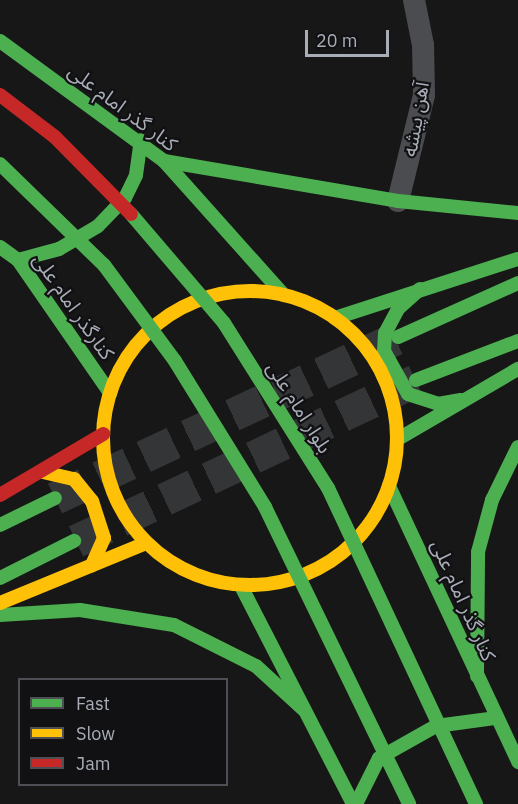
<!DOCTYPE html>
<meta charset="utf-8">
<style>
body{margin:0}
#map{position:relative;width:518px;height:804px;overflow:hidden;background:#171717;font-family:"IBM Plex Sans","Noto Sans Arabic",sans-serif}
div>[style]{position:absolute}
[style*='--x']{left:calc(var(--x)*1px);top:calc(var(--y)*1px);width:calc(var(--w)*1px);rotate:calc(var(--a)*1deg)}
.primary-tunnel>*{height:33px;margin-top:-16.5px;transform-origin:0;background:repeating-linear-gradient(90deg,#343537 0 33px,transparent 0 49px)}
.street>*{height:22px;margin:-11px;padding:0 11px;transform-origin:11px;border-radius:11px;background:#4b4c50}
.fast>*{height:14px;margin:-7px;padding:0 7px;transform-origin:7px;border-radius:7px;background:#4caf50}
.slow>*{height:14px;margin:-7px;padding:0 7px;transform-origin:7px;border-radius:7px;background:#ffc107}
.slow>.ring{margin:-7px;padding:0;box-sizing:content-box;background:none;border:14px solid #ffc107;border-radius:50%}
.jam>*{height:14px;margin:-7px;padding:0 7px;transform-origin:7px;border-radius:7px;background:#c62828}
.fast-bridge>*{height:14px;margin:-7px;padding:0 7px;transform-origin:7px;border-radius:7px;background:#4caf50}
.jam-bridge>*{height:14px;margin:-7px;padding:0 7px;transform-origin:7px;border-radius:7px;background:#c62828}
span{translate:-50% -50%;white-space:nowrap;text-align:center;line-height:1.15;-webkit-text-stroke:4.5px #111113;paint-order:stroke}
.street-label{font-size:20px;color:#a8adb8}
.legend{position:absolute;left:18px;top:678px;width:210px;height:108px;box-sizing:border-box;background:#111113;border:2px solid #4d4f55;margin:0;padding:8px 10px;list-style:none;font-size:18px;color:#a8adb8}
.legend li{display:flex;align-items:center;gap:12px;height:30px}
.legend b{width:30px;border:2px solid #4d4f55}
.scale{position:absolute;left:305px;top:30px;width:84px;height:27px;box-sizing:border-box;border:3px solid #a8adb8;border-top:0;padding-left:8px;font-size:18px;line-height:21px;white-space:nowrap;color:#a8adb8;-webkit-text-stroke:4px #111113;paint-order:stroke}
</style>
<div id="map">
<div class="primary-tunnel">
<div style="--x:55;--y:498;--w:379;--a:-25.1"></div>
<div style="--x:76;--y:541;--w:376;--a:-25.3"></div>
</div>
<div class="street">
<div style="--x:398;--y:201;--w:109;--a:-76.2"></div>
<div style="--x:424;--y:95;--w:50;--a:-91.1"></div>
<div style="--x:423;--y:45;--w:46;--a:-101.3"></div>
</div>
<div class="fast">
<div style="--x:0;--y:41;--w:203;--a:36.2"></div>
<div style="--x:164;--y:161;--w:180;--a:48.2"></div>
<div style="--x:164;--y:161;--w:237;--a:9.7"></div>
<div style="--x:398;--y:201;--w:121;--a:5.7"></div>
<div style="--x:0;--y:247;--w:22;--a:36"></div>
<div style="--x:18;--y:260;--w:162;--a:55.3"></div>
<div style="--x:18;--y:260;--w:42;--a:-15"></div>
<div style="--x:59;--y:249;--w:45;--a:-30.5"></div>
<div style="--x:98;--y:226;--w:39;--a:-46"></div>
<div style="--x:125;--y:198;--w:25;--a:-64"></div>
<div style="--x:136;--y:175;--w:35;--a:-82"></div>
<div style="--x:420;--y:289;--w:30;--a:138"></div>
<div style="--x:398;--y:309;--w:27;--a:118"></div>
<div style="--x:385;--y:333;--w:18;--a:93"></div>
<div style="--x:384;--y:351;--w:49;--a:60.8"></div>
<div style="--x:408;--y:394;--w:32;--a:18"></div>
<div style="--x:438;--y:404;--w:23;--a:-10"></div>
<div style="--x:335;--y:318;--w:192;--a:-17.9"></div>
<div style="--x:398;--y:337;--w:132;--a:-24.2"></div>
<div style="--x:416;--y:380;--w:109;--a:-20.9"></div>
<div style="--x:398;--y:439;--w:139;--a:-30.3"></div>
<div style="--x:389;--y:486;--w:305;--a:64.9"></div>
<div style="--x:0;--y:525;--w:61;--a:-26.1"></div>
<div style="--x:0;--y:578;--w:83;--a:-26.6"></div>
<div style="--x:241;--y:586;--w:245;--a:62.8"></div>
<div style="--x:0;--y:615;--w:80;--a:-3.6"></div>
<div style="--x:80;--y:610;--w:95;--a:9.1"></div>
<div style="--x:174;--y:625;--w:92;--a:26.6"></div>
<div style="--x:256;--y:666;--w:65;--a:42.5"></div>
<div style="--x:477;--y:676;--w:124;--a:-89.5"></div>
<div style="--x:478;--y:552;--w:54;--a:-74.9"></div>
<div style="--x:492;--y:500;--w:59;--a:-63.9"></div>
<div style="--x:356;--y:804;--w:51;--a:-63.4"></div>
<div style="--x:379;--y:758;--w:65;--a:-29.3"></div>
<div style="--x:436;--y:726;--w:61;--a:-7.6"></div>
</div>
<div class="slow">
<div class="ring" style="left:103px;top:291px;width:280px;height:280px"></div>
<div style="--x:43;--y:472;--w:32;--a:13"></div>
<div style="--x:74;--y:479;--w:28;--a:51"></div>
<div style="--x:92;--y:501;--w:39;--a:72"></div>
<div style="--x:104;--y:538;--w:30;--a:114"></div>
<div style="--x:0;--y:603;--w:158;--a:-22.3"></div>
</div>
<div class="jam">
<div style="--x:0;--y:495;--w:120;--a:-30.6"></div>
</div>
<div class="fast-bridge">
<div style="--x:0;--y:164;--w:145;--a:44.2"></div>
<div style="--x:104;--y:265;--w:119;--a:53.5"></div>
<div style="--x:175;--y:361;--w:172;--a:58.3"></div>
<div style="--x:265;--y:507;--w:330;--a:64.1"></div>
<div style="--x:131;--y:214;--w:143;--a:49.5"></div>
<div style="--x:224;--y:323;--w:195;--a:57.8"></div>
<div style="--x:328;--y:488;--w:349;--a:64.9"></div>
</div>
<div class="jam-bridge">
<div style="--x:0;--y:95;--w:69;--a:37.4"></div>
<div style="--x:55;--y:137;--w:108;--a:45.4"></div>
</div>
<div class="street-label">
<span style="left:123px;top:107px;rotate:37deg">کنار گذر امام علی</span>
<span style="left:415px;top:119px;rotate:-80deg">آهن پیشه</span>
<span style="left:74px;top:306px;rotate:55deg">کنارگذر امام علی</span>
<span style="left:300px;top:407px;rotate:58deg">بلوار امام علی</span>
<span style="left:464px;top:600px;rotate:66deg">کنار گذر امام علی</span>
</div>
<ul class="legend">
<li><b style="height:8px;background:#4caf50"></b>Fast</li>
<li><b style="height:8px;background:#ffc107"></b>Slow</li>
<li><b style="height:8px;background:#c62828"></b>Jam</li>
</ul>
<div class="scale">20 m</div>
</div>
